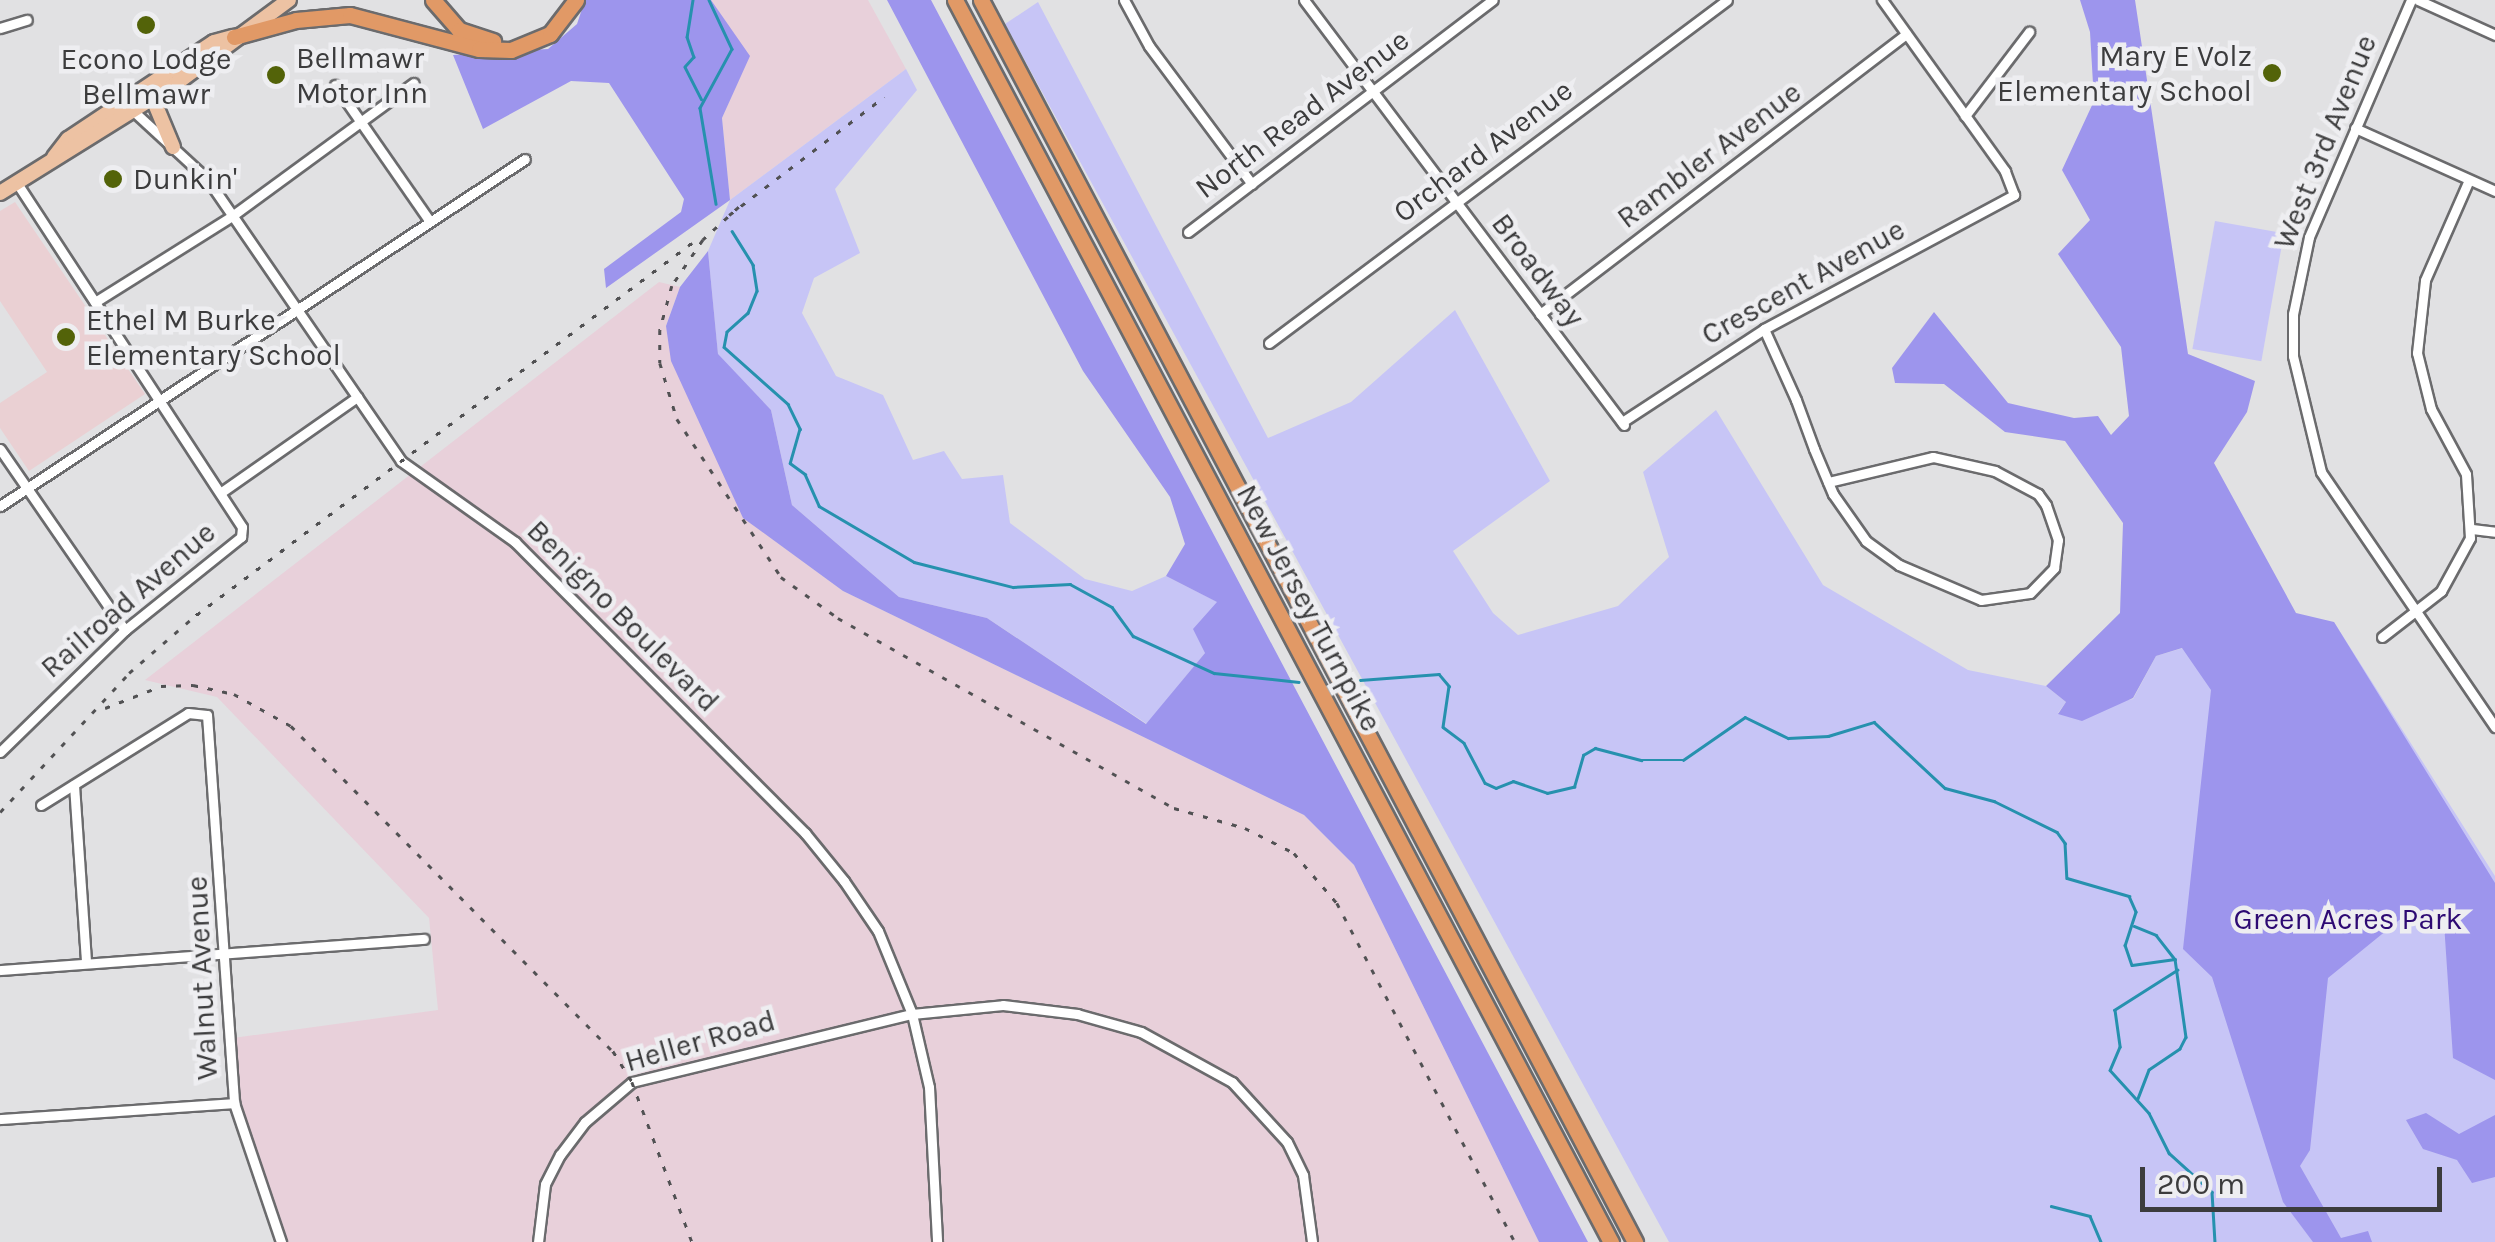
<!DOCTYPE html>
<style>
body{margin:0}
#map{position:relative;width:2495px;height:1242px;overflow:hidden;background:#e1e1e3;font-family:Karla,sans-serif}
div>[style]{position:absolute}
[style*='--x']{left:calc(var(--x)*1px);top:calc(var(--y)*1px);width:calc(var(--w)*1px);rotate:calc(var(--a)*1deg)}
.industrial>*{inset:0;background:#e8d0da}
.education>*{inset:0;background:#ead0d3}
.green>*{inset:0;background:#c7c5f6;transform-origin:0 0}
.forest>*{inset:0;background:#9d95ed}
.stream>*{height:2.5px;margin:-1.25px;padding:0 1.25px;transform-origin:1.25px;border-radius:1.25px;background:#2691ae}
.roads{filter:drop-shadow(2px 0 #6b6b6d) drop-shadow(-2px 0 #6b6b6d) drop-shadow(0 2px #6b6b6d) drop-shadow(0 -2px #6b6b6d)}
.minor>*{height:9px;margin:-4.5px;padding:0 4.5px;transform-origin:4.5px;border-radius:4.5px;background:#fff}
.primary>*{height:14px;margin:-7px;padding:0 7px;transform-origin:7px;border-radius:7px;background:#edc2a3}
.motorway>*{height:15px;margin:-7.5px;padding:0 7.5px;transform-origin:7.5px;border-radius:7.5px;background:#e19966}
.rail>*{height:2.5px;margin-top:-1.25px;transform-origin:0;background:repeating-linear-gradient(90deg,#515153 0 5px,transparent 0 15px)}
.dots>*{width:28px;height:28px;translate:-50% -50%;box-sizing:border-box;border:5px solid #eeeef1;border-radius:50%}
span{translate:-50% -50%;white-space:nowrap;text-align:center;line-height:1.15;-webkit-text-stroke:9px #eeeef1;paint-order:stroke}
.poi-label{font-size:30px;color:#3c3c3d}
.right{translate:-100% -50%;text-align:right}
.left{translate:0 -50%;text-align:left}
.street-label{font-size:30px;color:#3c3c3d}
.park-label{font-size:30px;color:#2d0a73}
.scale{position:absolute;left:2140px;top:1167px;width:302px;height:45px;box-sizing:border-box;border:5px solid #3c3c3d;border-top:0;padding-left:12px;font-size:30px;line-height:35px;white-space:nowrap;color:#3c3c3d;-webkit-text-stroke:8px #eeeef1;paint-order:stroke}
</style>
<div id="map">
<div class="industrial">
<div style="clip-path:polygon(711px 0,868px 0,906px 69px,730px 200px,722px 118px,749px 56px)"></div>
<div style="clip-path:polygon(659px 282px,680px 287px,666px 326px,744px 518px,843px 591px,1304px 815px,1354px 865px,1539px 1242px,284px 1242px,235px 1116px,233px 1038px,438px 1010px,429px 918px,217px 697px,145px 680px)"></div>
</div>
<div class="education">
<div style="clip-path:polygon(15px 202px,145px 394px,29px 471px,0 428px,0 403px,47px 372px,0 301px,0 211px)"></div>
</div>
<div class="green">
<div style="clip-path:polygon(1038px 2px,1268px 438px,1351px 402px,1455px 310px,1550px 481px,1453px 551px,1493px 613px,1518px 635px,1618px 606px,1669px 557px,1643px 472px,1716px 410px,1823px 585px,1968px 670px,2046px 686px,2066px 702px,2058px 713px,2133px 699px,2156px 656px,2183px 648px,2212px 690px,2334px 622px,2495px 876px,2495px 1242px,1669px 1242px,1005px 24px)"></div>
<div style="clip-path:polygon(906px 69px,917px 90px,835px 189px,860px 253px,814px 278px,802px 313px,836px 376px,883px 395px,913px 460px,944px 451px,962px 479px,1003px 475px,1010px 523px,1085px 579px,1132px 591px,1166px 576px,1218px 602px,1205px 653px,1147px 724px,987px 618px,899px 597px,792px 505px,771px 410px,718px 355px,708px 251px,730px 200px)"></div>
<div style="left:2215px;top:221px;width:70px;height:130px;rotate:10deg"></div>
</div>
<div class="forest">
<div style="clip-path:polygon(585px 0,711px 0,750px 56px,722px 118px,730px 200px,606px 288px,604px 269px,681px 212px,684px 199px,609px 83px,571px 81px,483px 129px,453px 55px,548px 49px,577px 24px)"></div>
<div style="clip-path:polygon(887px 0,931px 0,1588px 1242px,1539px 1242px,1354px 865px,1304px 815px,843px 591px,743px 518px,671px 361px,666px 326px,680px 287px,708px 251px,718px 354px,771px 410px,792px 505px,899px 597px,987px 618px,1146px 724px,1205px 653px,1193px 629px,1217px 602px,1166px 576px,1185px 544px,1170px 497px,1083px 371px)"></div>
<div style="clip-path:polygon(2080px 0,2135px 0,2188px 354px,2255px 381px,2247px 412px,2214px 463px,2296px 613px,2334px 622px,2495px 883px,2495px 1080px,2453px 1058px,2444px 923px,2403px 917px,2328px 978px,2310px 1150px,2300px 1166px,2341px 1238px,2368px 1231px,2372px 1242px,2313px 1242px,2283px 1202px,2212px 977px,2183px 949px,2211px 690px,2182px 648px,2156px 656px,2133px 698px,2082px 721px,2058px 714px,2066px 702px,2046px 686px,2120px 613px,2123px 523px,2065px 441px,2005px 432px,1944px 384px,1895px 383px,1892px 368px,1934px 312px,2008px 403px,2074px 418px,2098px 416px,2111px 435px,2129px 416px,2121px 347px,2058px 254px,2090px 220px,2062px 170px,2094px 101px,2090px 32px)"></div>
<div style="clip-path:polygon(2426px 1113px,2459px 1134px,2495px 1115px,2495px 1177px,2472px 1183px,2457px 1160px,2423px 1149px,2406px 1120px)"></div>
</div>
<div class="stream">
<div style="--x:693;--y:0;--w:37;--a:99"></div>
<div style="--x:687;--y:37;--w:21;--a:71"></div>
<div style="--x:694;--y:57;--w:13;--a:132"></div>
<div style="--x:685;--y:67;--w:36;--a:63"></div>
<div style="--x:709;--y:0;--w:54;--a:64.9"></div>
<div style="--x:732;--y:49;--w:67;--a:118.5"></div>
<div style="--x:700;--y:108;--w:97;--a:80.5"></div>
<div style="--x:732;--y:231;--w:40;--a:58"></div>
<div style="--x:753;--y:265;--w:26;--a:81"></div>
<div style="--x:757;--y:291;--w:24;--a:112"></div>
<div style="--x:748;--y:313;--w:28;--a:138"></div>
<div style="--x:727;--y:332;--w:15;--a:101"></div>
<div style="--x:724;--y:347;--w:86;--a:41.7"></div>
<div style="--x:788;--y:404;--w:28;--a:64"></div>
<div style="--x:800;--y:429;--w:35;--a:106"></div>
<div style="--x:790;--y:463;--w:19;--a:36"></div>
<div style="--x:805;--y:474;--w:35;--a:66"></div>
<div style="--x:819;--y:506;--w:110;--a:30.5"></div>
<div style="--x:914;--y:562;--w:102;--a:14.2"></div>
<div style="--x:1013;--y:587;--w:57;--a:-3"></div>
<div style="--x:1070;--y:584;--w:48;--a:28.7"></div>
<div style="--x:1112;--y:607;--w:36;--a:54"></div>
<div style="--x:1133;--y:636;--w:89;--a:24.6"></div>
<div style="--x:1214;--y:673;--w:85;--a:6"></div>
<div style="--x:1360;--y:680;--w:79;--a:-4.3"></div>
<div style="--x:1439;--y:674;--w:16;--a:50"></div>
<div style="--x:1449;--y:686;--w:41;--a:98.3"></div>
<div style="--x:1443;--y:727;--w:26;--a:37"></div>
<div style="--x:1464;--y:743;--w:45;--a:62.3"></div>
<div style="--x:1485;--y:783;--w:12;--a:24"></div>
<div style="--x:1496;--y:788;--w:18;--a:-22"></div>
<div style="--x:1513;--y:781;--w:36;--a:19"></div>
<div style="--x:1547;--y:793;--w:28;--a:-13"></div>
<div style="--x:1574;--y:787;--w:33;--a:-74"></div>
<div style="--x:1583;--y:755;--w:14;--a:-30"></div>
<div style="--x:1595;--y:748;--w:48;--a:14.6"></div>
<div style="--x:1641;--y:760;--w:42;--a:0"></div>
<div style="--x:1683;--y:760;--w:75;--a:-34.7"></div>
<div style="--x:1745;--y:717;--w:48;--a:26"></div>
<div style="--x:1788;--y:738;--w:40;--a:-2.9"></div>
<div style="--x:1828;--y:736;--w:48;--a:-16.9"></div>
<div style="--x:1874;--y:722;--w:97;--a:42.9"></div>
<div style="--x:1945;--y:788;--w:51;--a:14.9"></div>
<div style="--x:1994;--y:801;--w:70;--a:26.2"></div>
<div style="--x:2057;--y:832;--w:14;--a:54"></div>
<div style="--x:2065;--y:843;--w:35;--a:87"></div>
<div style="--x:2067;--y:878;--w:65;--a:16.2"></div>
<div style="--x:2129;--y:896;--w:17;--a:66"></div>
<div style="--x:2136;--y:912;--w:35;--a:108"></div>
<div style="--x:2125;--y:945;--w:21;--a:71"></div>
<div style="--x:2132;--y:965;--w:43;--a:-7.9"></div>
<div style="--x:2134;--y:926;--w:24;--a:22"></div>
<div style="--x:2156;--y:935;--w:31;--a:52"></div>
<div style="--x:2175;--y:959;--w:79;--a:82"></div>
<div style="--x:2186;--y:1037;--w:13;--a:117"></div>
<div style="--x:2180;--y:1049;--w:37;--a:146"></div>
<div style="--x:2149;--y:1070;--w:30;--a:111"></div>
<div style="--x:2178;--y:970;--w:75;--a:147.6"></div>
<div style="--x:2115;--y:1010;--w:37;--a:82"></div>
<div style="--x:2120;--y:1047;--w:25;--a:113"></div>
<div style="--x:2110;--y:1070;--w:58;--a:47.8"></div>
<div style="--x:2149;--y:1113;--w:45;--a:63.4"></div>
<div style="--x:2169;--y:1153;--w:58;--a:42.2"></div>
<div style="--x:2212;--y:1192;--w:50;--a:86.6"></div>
<div style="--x:2051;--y:1206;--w:40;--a:14.4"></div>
<div style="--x:2090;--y:1216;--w:28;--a:67"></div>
</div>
<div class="roads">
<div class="minor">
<div style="--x:1124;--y:0;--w:52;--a:61.5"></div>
<div style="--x:1149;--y:46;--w:172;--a:53.3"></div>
<div style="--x:1304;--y:0;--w:532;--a:53.02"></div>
<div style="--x:2411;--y:0;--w:258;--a:113.3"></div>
<div style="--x:2309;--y:237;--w:79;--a:101.7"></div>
<div style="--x:2293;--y:314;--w:42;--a:90"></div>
<div style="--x:2293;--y:356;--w:119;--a:76.4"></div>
<div style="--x:2321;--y:472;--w:309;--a:55.7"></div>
<div style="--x:2418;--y:0;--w:85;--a:24.4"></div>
<div style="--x:0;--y:28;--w:28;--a:-17"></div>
<div style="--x:335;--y:85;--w:165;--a:55.2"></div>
<div style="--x:129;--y:107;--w:108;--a:42.7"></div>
<div style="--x:208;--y:180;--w:341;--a:55.5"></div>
<div style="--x:401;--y:461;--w:140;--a:35.4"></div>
<div style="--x:515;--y:542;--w:411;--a:45.1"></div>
<div style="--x:805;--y:833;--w:62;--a:50.9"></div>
<div style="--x:844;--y:881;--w:60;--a:55.8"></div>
<div style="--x:878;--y:931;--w:90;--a:67.7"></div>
<div style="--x:912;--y:1014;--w:75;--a:76.9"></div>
<div style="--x:929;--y:1087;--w:155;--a:87"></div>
<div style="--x:1965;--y:116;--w:106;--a:-52.7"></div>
<div style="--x:2355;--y:128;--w:154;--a:24.2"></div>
<div style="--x:1188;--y:232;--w:383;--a:-37.3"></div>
<div style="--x:95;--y:302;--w:162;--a:-32.1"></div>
<div style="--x:232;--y:216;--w:225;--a:-36.2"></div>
<div style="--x:1540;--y:314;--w:461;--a:-37.4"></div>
<div style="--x:1764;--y:329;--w:78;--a:65.7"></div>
<div style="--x:1796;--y:400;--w:52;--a:69.8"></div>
<div style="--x:1814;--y:449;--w:49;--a:67.1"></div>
<div style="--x:1833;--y:494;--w:57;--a:54.9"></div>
<div style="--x:1866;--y:541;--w:41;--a:36"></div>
<div style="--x:1899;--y:565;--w:89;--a:23.1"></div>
<div style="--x:1981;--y:600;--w:49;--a:-8.1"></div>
<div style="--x:2030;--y:593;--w:35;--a:-46"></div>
<div style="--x:2054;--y:568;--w:28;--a:-82"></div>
<div style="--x:2058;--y:540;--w:37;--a:-109"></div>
<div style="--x:2046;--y:505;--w:14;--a:-126"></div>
<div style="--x:2038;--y:494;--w:49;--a:-151.9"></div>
<div style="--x:1995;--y:471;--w:64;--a:-167.3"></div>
<div style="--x:1933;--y:457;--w:108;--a:166.6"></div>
<div style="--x:1269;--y:343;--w:572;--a:-36.83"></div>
<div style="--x:1622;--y:422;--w:170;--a:-33.2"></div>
<div style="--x:1764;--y:329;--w:284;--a:-28.2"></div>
<div style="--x:2014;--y:195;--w:26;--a:-111"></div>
<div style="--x:2005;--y:171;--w:211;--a:-125.7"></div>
<div style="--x:0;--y:449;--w:220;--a:55.4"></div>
<div style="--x:223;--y:491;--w:164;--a:-35"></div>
<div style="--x:0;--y:506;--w:629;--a:-33.46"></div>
<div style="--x:2472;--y:529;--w:23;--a:7"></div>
<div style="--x:2382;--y:637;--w:75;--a:-37.9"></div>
<div style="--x:2441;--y:591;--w:60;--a:-61.3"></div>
<div style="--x:2470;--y:538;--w:64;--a:-93.6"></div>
<div style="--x:2466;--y:474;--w:74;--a:-118.3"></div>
<div style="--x:2431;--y:409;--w:58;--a:-104"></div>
<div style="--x:2417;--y:353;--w:73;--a:-83.7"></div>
<div style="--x:2425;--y:280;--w:109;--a:-66.3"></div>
<div style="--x:0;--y:752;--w:175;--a:-44.3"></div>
<div style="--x:125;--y:630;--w:149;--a:-38.7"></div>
<div style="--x:241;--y:537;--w:10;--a:-84"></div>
<div style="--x:242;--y:527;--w:412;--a:-123.2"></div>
<div style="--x:74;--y:785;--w:178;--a:86.1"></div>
<div style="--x:41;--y:805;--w:173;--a:-32"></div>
<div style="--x:188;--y:713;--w:19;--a:6"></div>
<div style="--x:207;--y:715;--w:389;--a:86"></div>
<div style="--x:234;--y:1103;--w:147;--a:71.3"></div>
<div style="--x:0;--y:970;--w:425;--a:-4.2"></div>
<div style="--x:0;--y:1119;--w:235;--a:-3.9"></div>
<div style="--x:538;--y:1242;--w:58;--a:-83.1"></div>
<div style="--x:545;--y:1184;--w:33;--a:-63"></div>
<div style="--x:560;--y:1155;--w:41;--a:-52.9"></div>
<div style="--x:585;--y:1122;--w:62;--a:-40.4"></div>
<div style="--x:632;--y:1082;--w:288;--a:-13.7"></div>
<div style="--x:912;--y:1014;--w:91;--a:-5.6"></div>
<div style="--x:1003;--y:1005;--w:75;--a:6.9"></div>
<div style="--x:1077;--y:1014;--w:66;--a:15.7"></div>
<div style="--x:1141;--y:1032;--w:104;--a:28.8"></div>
<div style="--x:1232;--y:1082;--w:81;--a:47.5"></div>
<div style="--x:1287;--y:1142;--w:37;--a:64"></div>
<div style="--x:1303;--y:1175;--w:68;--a:82.3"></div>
</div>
<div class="primary">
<div style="--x:153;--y:99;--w:52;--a:67.4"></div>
<div style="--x:54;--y:157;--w:23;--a:-52"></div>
<div style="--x:68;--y:139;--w:175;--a:-33.6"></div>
<div style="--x:214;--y:42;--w:20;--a:-15"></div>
<div style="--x:0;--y:193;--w:210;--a:-31.9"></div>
<div style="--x:178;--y:82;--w:138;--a:-36.5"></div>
</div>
<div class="motorway">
<div style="--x:433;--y:0;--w:40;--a:49"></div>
<div style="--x:459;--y:30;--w:36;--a:18"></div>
<div style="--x:955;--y:0;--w:1405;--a:62.16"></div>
<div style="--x:981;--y:0;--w:1404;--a:62.23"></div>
<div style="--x:234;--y:37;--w:64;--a:-15.3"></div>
<div style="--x:296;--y:20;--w:54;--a:-5.3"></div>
<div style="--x:350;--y:15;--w:133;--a:14.8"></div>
<div style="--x:479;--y:49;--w:32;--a:2"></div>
<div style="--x:511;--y:50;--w:42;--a:-22.3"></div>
<div style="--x:550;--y:34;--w:43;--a:-52.6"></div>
</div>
</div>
<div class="rail">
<div style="--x:739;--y:207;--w:49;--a:137.5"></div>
<div style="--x:703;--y:240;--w:55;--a:124"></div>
<div style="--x:672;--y:286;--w:46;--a:105.3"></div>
<div style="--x:660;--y:330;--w:33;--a:90"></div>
<div style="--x:660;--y:363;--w:59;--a:73.1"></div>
<div style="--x:677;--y:419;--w:189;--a:56.6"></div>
<div style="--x:781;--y:577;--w:70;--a:35.7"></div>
<div style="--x:838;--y:618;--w:386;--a:29.5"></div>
<div style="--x:1174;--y:808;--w:74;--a:15.7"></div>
<div style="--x:1245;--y:828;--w:55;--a:27"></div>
<div style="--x:1294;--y:853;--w:66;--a:49.3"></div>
<div style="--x:1337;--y:903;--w:383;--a:62.3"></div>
<div style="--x:729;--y:215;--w:195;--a:-37.3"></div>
<div style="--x:105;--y:708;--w:60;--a:-21.4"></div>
<div style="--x:161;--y:686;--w:32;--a:-2"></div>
<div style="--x:193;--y:685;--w:42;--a:12.4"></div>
<div style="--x:234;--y:694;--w:65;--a:29.3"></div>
<div style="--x:291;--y:726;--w:458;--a:45.3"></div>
<div style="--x:613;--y:1051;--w:36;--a:58"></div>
<div style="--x:632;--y:1082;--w:171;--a:69.4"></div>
<div style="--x:0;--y:812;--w:190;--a:-47.1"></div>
<div style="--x:129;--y:673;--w:89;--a:-40.9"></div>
<div style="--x:196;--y:615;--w:621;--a:-36.89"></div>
</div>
<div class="dots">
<div style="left:146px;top:25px;background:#536309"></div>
<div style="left:2272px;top:73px;background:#536309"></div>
<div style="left:276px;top:75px;background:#536309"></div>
<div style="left:113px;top:179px;background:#536309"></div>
<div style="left:66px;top:337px;background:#536309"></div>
</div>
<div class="poi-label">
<span class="right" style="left:2252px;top:73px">Mary E Volz<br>Elementary School</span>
<span class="left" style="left:296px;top:75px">Bellmawr<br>Motor Inn</span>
<span style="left:146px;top:76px">Econo Lodge<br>Bellmawr</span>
<span class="left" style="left:133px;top:179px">Dunkin'</span>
<span class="left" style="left:86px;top:337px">Ethel M Burke<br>Elementary School</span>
</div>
<div class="street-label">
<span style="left:1302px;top:114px;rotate:-37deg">North Read Avenue</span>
<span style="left:2325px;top:142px;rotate:-68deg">West 3rd Avenue</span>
<span style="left:1483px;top:151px;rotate:-37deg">Orchard Avenue</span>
<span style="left:1709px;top:155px;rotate:-37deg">Rambler Avenue</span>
<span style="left:1538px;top:270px;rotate:53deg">Broadway</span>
<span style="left:1803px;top:282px;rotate:-29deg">Crescent Avenue</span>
<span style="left:128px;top:600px;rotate:-41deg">Railroad Avenue</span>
<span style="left:1309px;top:608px;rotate:62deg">New Jersey Turnpike</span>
<span style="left:623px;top:616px;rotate:45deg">Benigno Boulevard</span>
<span style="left:202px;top:978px;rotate:-93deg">Walnut Avenue</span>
<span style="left:700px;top:1041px;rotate:-16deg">Heller Road</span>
</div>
<div class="park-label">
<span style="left:2348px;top:919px">Green Acres Park</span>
</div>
<div class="scale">200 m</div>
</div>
